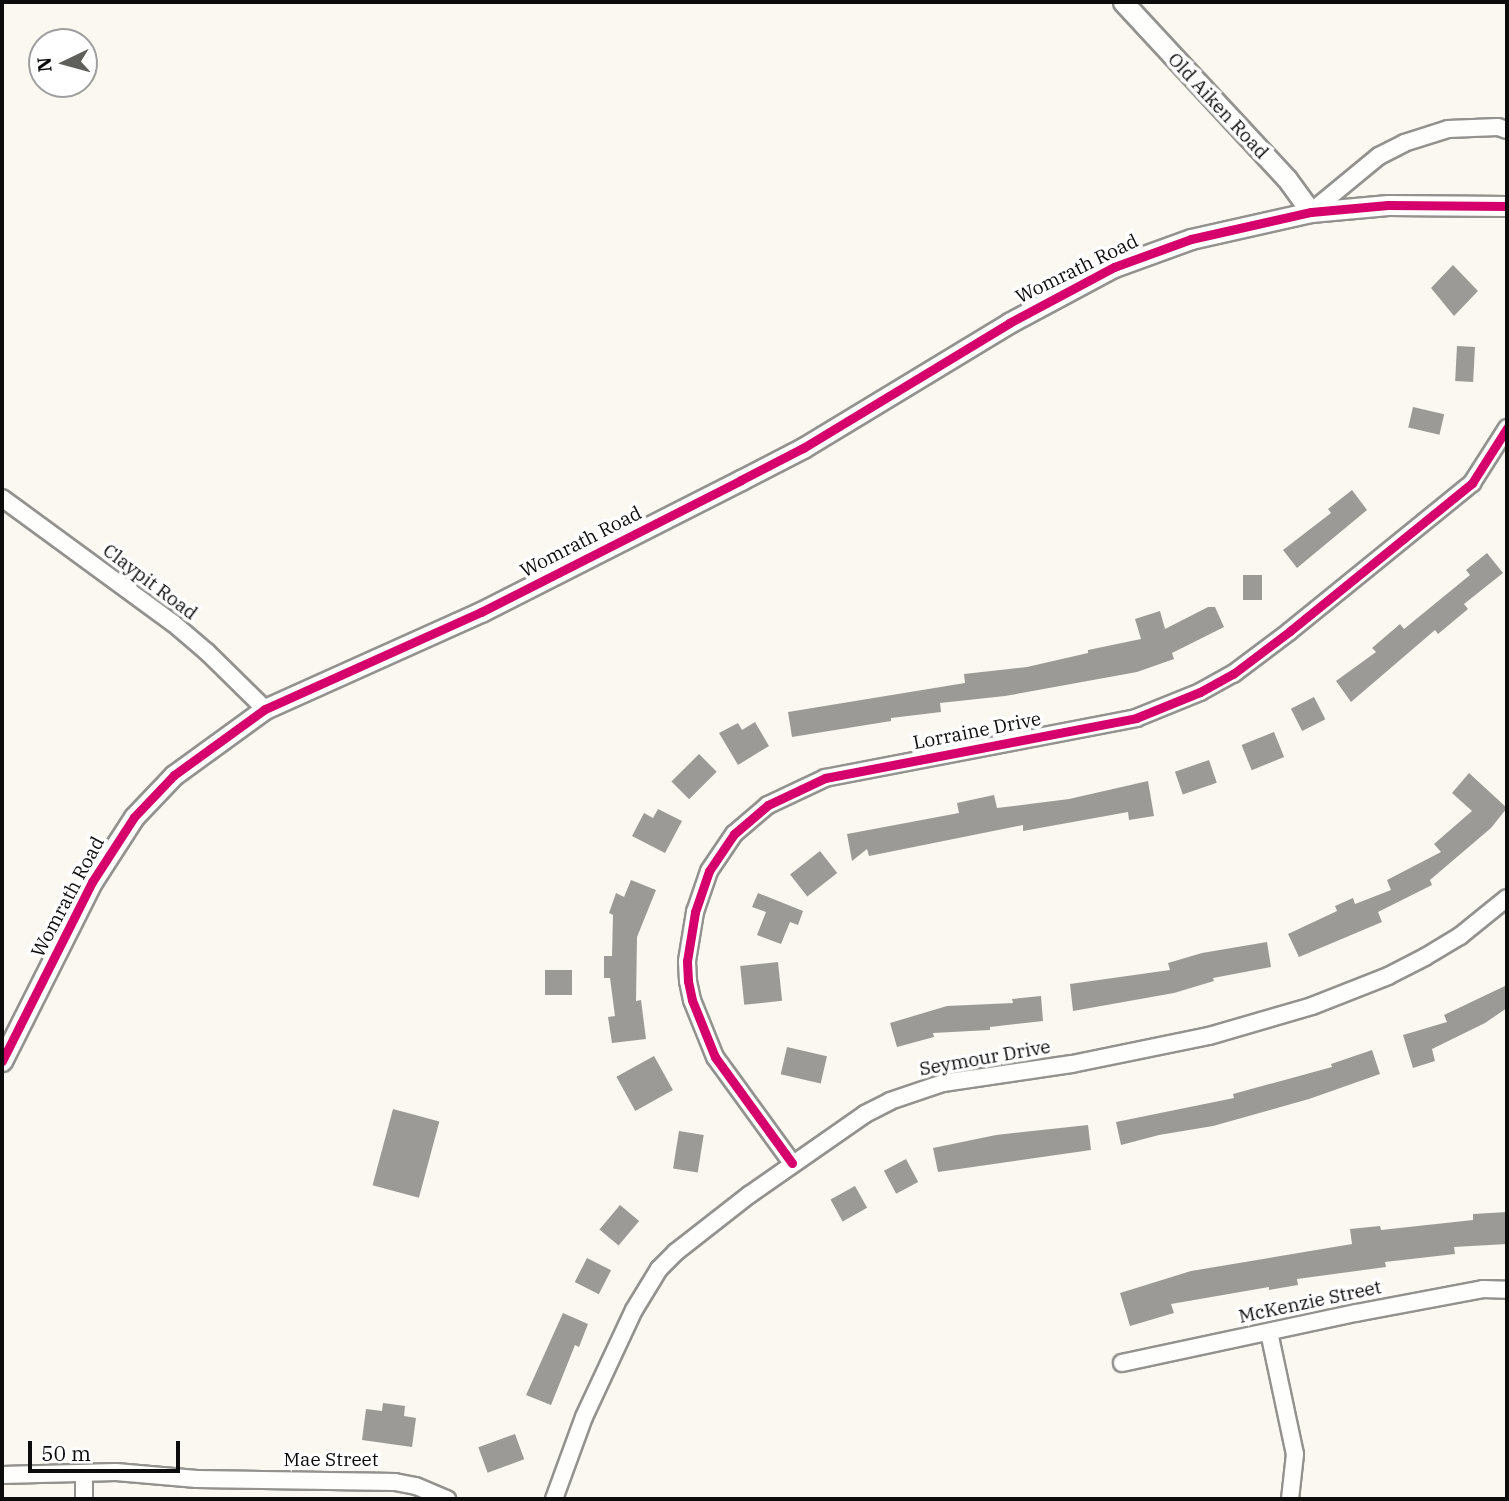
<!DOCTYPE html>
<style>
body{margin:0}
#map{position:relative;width:1509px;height:1501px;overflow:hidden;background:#faf8f0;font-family:"IBM Plex Serif",serif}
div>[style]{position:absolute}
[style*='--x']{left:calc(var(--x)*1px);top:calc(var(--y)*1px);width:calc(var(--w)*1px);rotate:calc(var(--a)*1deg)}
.building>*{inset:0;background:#9c9a96;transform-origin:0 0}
.roads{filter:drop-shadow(2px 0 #93928f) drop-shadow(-2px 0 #93928f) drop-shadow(0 2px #93928f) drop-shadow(0 -2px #93928f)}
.minor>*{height:16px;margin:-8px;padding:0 8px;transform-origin:8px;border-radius:8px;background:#fefefd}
.tertiary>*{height:19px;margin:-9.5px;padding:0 9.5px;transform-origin:9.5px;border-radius:9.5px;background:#fefefd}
.cycleway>*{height:9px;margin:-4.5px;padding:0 4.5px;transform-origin:4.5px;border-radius:4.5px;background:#d6006c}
span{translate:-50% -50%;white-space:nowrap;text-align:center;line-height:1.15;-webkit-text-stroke:7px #fff;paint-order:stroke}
.street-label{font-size:19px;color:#0c0c0c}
.frame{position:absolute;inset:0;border:4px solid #0c0c0c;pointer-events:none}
.north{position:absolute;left:28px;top:28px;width:70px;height:70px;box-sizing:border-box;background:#fff;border:2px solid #9e9e9e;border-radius:50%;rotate:265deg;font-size:19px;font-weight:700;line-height:28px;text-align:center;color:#0c0c0c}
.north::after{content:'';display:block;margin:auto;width:24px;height:32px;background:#5f5f5c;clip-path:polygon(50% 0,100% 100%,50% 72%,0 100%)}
.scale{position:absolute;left:28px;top:1441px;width:152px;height:32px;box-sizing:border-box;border:4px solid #0c0c0c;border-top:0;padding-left:9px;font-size:21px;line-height:24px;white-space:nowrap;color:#0c0c0c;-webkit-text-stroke:5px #fff;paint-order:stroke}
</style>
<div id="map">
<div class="building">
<div style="clip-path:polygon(1453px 265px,1478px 291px,1454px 316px,1431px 288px)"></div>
<div style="left:1457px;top:346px;width:18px;height:35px;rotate:3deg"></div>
<div style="left:1413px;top:407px;width:32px;height:21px;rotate:13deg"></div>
<div style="clip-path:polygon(1352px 490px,1367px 510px,1297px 568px,1283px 550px,1331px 513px,1328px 509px)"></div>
<div style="clip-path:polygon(1487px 553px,1503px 573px,1464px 604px,1468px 609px,1438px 634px,1435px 630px,1351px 702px,1336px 681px,1376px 652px,1372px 648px,1400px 624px,1404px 629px,1470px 575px,1466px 570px)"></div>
<div style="left:1243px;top:575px;width:19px;height:25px"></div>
<div style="clip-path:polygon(1208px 607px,1215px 607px,1224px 627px,1172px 653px,1174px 659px,1137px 672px,1005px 696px,940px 703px,941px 712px,891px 718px,891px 721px,792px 737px,788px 712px,965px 683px,964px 674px,1027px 667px,1088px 653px,1088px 650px,1141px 639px,1135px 619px,1160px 611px,1165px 629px)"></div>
<div style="left:1314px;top:697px;width:25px;height:26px;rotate:63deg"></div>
<div style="clip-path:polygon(755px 722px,769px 746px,738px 765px,719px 733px,738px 723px,742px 730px)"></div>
<div style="left:1274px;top:732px;width:27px;height:35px;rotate:68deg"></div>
<div style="left:699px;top:754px;width:25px;height:39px;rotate:45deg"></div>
<div style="left:1209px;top:760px;width:24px;height:36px;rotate:71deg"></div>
<div style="clip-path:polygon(1469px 773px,1507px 808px,1491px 828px,1430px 880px,1432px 885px,1378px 912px,1382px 922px,1299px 957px,1288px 934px,1337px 911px,1335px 906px,1353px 898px,1355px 904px,1391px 890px,1387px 880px,1441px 852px,1434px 844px,1472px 811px,1452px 793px)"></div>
<div style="clip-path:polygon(1148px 781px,1154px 816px,1129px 820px,1128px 812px,1023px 831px,1023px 825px,869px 856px,867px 849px,852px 861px,847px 834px,959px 813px,957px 803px,994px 795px,997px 808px,1069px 799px)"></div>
<div style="clip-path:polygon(658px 809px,682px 821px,665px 853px,632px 836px,644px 813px,653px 818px)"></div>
<div style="left:820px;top:851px;width:28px;height:38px;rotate:52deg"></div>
<div style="clip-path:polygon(631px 880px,656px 890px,637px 937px,636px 1001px,641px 1000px,646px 1039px,612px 1043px,608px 1017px,615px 1016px,610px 978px,604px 978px,604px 956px,612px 956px,613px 915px,609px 913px,616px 893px,624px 897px)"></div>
<div style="clip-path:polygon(758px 893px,803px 911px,798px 925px,790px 922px,781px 944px,757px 935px,766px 912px,752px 907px)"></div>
<div style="clip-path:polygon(1267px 942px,1271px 967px,1213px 978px,1214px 981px,1174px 993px,1073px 1011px,1070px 984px,1170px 970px,1168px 963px,1202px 953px)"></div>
<div style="left:778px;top:962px;width:39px;height:38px;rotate:84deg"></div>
<div style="left:545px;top:970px;width:27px;height:25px"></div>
<div style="clip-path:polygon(1507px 985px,1507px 1008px,1485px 1023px,1432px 1049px,1435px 1061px,1413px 1068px,1403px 1035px,1447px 1022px,1444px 1015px)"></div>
<div style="clip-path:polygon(1041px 996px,1043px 1021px,990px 1027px,990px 1030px,933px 1033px,934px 1037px,897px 1047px,890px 1023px,947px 1006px,1013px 1003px,1012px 999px)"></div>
<div style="left:787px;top:1047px;width:41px;height:28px;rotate:13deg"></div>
<div style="clip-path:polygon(1372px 1050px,1380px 1074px,1309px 1099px,1213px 1126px,1159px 1135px,1121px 1145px,1116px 1122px,1234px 1098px,1233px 1094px,1332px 1067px,1331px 1064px)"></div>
<div style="left:654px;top:1056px;width:39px;height:43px;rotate:61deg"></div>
<div style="left:393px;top:1109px;width:48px;height:79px;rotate:15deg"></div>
<div style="clip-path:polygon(1088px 1125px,1091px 1150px,938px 1172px,933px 1148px,996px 1135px)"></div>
<div style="left:679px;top:1131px;width:25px;height:38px;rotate:9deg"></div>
<div style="left:906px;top:1159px;width:26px;height:25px;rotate:62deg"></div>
<div style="left:855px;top:1186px;width:25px;height:28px;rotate:61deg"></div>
<div style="left:620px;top:1205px;width:25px;height:32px;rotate:40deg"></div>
<div style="clip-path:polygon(1507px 1212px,1507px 1244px,1454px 1247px,1455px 1254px,1385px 1262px,1386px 1267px,1297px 1279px,1298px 1285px,1269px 1290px,1269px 1287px,1171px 1304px,1174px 1313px,1130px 1326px,1120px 1293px,1191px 1271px,1352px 1244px,1350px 1229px,1380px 1226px,1381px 1230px,1473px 1220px,1473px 1214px)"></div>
<div style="left:587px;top:1258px;width:27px;height:27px;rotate:27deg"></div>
<div style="clip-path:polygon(563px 1313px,588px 1324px,579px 1347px,575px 1345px,551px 1405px,526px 1395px)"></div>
<div style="clip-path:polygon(383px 1403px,405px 1406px,404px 1416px,416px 1418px,412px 1447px,362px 1440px,366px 1409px,382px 1411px)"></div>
<div style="left:515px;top:1434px;width:27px;height:39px;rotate:70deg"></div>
</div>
<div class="roads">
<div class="minor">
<div style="--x:1311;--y:212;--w:88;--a:-39.5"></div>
<div style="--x:1379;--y:156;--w:28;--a:-27"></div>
<div style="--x:1404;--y:143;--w:46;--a:-17.7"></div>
<div style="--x:1448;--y:129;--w:50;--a:-2.3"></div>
<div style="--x:1498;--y:127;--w:9;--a:18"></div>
<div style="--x:2;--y:498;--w:212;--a:36.2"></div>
<div style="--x:173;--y:623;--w:45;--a:40.5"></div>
<div style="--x:207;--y:652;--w:81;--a:44.5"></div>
<div style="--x:792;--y:1163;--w:131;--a:-126"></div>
<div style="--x:715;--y:1057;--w:61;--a:-112"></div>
<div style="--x:692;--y:1000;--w:19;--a:-102"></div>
<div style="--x:688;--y:981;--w:20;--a:-93"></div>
<div style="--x:687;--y:961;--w:50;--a:-80.7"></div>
<div style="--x:695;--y:912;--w:43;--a:-71.1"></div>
<div style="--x:709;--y:871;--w:45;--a:-56"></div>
<div style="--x:734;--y:834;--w:45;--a:-40.5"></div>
<div style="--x:768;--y:805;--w:63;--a:-25.3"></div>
<div style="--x:825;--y:778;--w:317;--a:-10.9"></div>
<div style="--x:1136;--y:718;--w:69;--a:-22.1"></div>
<div style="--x:1200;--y:692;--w:38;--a:-29"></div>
<div style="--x:1233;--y:674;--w:71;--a:-37"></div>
<div style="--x:1290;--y:631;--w:235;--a:-39.1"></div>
<div style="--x:1472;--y:483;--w:65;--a:-57.5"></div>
<div style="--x:1269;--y:1332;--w:125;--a:78"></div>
<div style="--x:1295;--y:1454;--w:45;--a:96.3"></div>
<div style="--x:1122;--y:1363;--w:239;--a:-12.1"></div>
<div style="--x:1356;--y:1313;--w:129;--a:-10.7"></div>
<div style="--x:1483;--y:1289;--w:24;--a:2"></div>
<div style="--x:84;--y:1473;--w:26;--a:90"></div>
<div style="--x:2;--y:1475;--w:114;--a:-1.5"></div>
<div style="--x:116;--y:1472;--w:81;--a:4.9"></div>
<div style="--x:197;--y:1479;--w:198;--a:0.9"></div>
<div style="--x:395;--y:1482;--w:21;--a:11"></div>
<div style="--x:416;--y:1486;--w:34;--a:23"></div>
<div style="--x:554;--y:1499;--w:87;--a:-69.9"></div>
<div style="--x:584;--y:1417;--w:118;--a:-65"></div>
<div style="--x:634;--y:1310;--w:48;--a:-58.6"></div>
<div style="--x:659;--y:1269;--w:24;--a:-45"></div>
<div style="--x:676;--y:1252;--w:93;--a:-38"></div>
<div style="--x:749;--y:1195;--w:141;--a:-34.9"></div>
<div style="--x:865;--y:1114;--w:28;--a:-27"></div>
<div style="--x:890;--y:1101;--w:56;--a:-18.8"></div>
<div style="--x:943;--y:1083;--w:130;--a:-8.4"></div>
<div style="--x:1072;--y:1064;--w:140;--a:-11.6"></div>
<div style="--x:1209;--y:1036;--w:107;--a:-16.2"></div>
<div style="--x:1312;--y:1006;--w:82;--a:-21.5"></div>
<div style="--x:1388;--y:976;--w:42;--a:-27.2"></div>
<div style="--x:1425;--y:957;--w:41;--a:-31"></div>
<div style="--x:1460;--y:936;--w:60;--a:-39"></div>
</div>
<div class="tertiary">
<div style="--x:1123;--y:2;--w:241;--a:47.2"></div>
<div style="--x:1287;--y:179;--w:41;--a:54"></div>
<div style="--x:2;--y:1061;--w:200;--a:-63.3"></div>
<div style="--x:92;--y:882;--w:77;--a:-57.1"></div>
<div style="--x:134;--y:817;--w:58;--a:-46.4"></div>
<div style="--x:174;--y:775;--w:112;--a:-36"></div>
<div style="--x:265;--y:709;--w:237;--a:-24.2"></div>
<div style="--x:481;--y:612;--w:292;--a:-26.9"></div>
<div style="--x:741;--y:480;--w:70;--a:-27.3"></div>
<div style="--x:803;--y:448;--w:241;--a:-31.2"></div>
<div style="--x:1009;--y:323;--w:119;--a:-28.1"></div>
<div style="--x:1114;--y:267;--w:82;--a:-20"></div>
<div style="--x:1191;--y:239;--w:123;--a:-12.7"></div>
<div style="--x:1311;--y:212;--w:77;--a:-5.2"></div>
<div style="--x:1388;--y:205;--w:119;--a:0.5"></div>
</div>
</div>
<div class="cycleway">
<div style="--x:2;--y:1061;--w:200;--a:-63.3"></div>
<div style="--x:92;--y:882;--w:77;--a:-57.1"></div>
<div style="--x:134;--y:817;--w:58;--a:-46.4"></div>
<div style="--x:174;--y:775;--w:112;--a:-36"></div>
<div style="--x:265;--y:709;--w:237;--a:-24.2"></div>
<div style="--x:481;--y:612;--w:292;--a:-26.9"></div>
<div style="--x:741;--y:480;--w:70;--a:-27.3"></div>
<div style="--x:803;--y:448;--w:241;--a:-31.2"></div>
<div style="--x:1009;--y:323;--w:119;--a:-28.1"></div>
<div style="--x:1114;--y:267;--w:82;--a:-20"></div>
<div style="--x:1191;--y:239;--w:123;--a:-12.7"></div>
<div style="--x:1311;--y:212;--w:77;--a:-5.2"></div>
<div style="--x:1388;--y:205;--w:119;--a:0.5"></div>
<div style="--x:792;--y:1163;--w:131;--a:-126"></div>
<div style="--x:715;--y:1057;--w:61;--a:-112"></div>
<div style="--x:692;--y:1000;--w:19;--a:-102"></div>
<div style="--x:688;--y:981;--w:20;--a:-93"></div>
<div style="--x:687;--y:961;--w:50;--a:-80.7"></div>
<div style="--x:695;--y:912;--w:43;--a:-71.1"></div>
<div style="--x:709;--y:871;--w:45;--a:-56"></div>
<div style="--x:734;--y:834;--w:45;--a:-40.5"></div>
<div style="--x:768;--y:805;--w:63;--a:-25.3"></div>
<div style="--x:825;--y:778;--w:317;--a:-10.9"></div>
<div style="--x:1136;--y:718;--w:69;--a:-22.1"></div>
<div style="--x:1200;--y:692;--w:38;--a:-29"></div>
<div style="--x:1233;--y:674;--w:71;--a:-37"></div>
<div style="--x:1290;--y:631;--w:235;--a:-39.1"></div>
<div style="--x:1472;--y:483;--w:65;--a:-57.5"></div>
</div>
<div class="street-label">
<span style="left:1218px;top:106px;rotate:47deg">Old Aiken Road</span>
<span style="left:1077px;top:269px;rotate:-26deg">Womrath Road</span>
<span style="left:581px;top:542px;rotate:-27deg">Womrath Road</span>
<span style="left:150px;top:582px;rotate:37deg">Claypit Road</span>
<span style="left:977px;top:731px;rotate:-11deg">Lorraine Drive</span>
<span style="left:68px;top:897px;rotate:-62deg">Womrath Road</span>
<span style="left:985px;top:1058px;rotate:-10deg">Seymour Drive</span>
<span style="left:1310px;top:1302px;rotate:-12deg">McKenzie Street</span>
<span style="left:331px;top:1460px">Mae Street</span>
</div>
<div class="frame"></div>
<div class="north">N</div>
<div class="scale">50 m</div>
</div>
